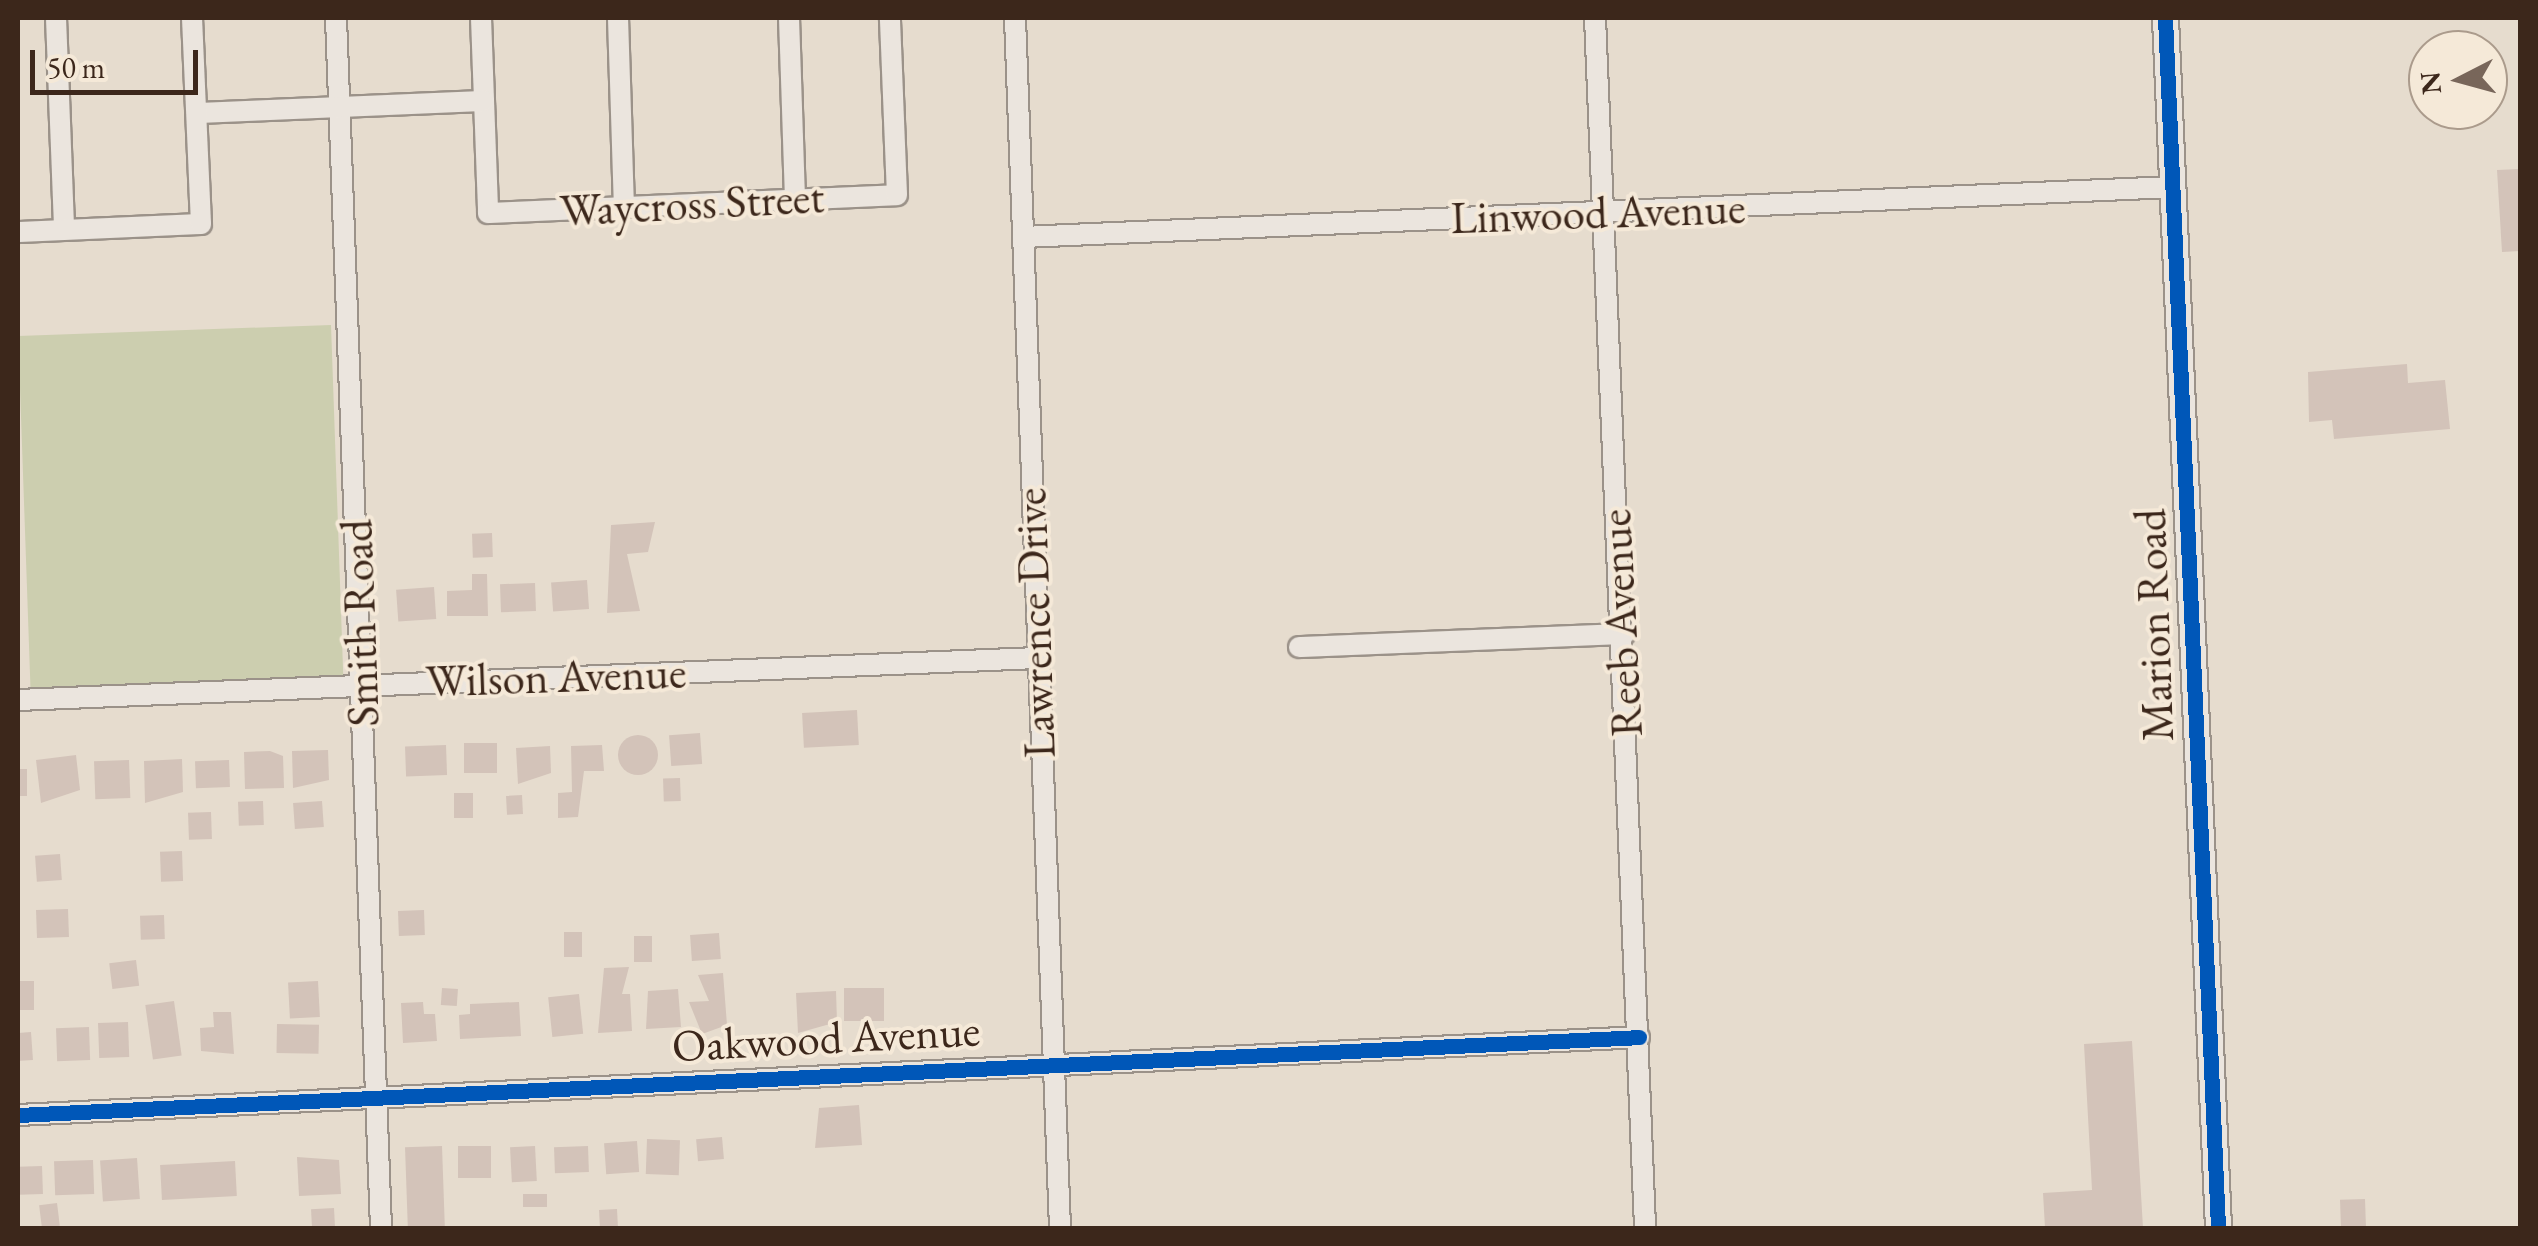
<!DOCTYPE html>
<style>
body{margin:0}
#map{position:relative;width:2538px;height:1246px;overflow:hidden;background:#e6dcce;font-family:"EB Garamond",serif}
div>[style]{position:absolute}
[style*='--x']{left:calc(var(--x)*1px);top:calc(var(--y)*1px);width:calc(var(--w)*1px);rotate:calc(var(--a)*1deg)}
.green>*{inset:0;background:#ccceaf;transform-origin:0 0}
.building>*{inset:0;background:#d3c3b9;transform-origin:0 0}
.round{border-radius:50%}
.roads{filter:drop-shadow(2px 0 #9b9289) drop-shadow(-2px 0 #9b9289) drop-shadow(0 2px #9b9289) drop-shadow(0 -2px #9b9289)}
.minor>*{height:20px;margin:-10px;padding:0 10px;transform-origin:10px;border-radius:10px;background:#ebe5de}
.tertiary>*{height:25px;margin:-12.5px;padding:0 12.5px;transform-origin:12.5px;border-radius:12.5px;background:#ebe5de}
.cycleway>*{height:15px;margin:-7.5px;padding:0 7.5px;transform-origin:7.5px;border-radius:7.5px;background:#0057b8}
span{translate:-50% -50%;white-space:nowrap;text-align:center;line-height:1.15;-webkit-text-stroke:8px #f5e9d8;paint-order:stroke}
.street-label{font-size:45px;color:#3c271b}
.frame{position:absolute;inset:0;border:20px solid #3c271b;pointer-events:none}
.north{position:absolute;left:2408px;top:30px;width:100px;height:100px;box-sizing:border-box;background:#f5e9d8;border:2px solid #ab9b8c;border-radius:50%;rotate:264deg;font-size:28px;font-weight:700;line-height:40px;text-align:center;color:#3c271b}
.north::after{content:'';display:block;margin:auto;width:35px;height:45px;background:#78665a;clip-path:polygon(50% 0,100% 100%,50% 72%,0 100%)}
.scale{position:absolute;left:30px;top:50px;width:168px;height:45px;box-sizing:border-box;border:5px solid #3c271b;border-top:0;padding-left:12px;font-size:30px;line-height:35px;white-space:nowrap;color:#3c271b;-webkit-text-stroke:8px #f5e9d8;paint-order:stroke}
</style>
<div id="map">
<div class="green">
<div style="left:331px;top:325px;width:355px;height:313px;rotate:88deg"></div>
</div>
<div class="building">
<div style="clip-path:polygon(2520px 169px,2520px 251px,2502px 252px,2497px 170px)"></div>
<div style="clip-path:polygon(2407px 364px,2408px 383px,2445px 380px,2450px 429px,2334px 439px,2332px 420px,2309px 422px,2308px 372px)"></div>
<div style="clip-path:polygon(655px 522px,648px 552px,627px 554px,640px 611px,607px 613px,611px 525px)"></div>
<div style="left:492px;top:533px;width:24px;height:20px;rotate:88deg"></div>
<div style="clip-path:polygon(472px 574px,487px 574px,488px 616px,447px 616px,447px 591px,472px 590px)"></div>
<div style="left:587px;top:580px;width:29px;height:36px;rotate:86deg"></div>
<div style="left:535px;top:583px;width:28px;height:35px;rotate:88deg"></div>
<div style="left:434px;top:587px;width:32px;height:38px;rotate:86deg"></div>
<div style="left:857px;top:710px;width:35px;height:55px;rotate:87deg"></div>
<div style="left:700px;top:733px;width:31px;height:31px;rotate:86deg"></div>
<div class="round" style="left:618px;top:735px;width:40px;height:40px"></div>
<div style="left:464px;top:743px;width:33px;height:30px"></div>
<div style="left:446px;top:745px;width:30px;height:41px;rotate:88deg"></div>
<div style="clip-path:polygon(602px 745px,604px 771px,584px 771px,578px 817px,558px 818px,558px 793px,572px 792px,571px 746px)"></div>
<div style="clip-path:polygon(550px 746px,551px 773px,518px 784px,516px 748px)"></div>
<div style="clip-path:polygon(328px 750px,329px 780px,293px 788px,292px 751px)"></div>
<div style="clip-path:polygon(270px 751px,283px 756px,284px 788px,245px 789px,244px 752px)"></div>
<div style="clip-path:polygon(76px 755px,80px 790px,41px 803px,36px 760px)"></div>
<div style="clip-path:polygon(182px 759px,183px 792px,145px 803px,144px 761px)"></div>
<div style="left:129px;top:760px;width:38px;height:35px;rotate:88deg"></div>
<div style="left:229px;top:760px;width:27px;height:34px;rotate:88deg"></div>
<div style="left:18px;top:769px;width:9px;height:27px"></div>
<div style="left:680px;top:778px;width:23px;height:17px;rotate:88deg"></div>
<div style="left:454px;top:793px;width:19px;height:25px"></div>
<div style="left:522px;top:795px;width:19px;height:16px;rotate:87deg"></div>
<div style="left:263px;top:801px;width:24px;height:25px;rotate:88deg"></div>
<div style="left:322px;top:801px;width:26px;height:29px;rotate:86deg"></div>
<div style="left:211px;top:812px;width:27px;height:23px;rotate:88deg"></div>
<div style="left:182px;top:851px;width:30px;height:22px;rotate:88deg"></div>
<div style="left:60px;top:854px;width:26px;height:25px;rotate:86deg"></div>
<div style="left:68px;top:909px;width:28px;height:32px;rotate:88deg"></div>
<div style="left:424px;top:910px;width:25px;height:26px;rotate:88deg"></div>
<div style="left:164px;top:915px;width:24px;height:24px;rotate:88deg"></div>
<div style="left:564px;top:932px;width:18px;height:25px"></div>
<div style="left:719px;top:933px;width:26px;height:29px;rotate:86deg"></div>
<div style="left:634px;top:936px;width:18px;height:26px"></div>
<div style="left:136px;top:960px;width:26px;height:27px;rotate:83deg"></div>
<div style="clip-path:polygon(629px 967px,622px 994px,630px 994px,632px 1031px,598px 1033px,604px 968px)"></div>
<div style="clip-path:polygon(723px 973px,727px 1025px,702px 1034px,689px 1002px,709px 1001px,698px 975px)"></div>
<div style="left:18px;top:981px;width:16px;height:29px"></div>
<div style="left:318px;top:981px;width:36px;height:30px;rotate:87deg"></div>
<div style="left:442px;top:988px;width:16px;height:17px;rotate:4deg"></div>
<div style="left:884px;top:988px;width:33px;height:40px;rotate:90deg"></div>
<div style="clip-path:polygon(678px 989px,681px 1027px,646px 1029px,648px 991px)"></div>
<div style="clip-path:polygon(836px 991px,837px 1022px,798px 1033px,796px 993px)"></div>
<div style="left:579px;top:994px;width:40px;height:31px;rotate:84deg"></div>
<div style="left:174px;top:1001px;width:55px;height:29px;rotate:82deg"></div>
<div style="clip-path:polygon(423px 1002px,424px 1014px,435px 1014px,437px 1041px,403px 1043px,401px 1003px)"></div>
<div style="clip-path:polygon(519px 1002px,521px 1036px,460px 1039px,459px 1015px,470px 1014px,470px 1004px)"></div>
<div style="clip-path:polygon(213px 1012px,231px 1012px,234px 1054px,201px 1051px,200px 1028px,214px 1027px)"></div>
<div style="left:128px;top:1022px;width:35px;height:30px;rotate:88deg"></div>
<div style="left:277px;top:1024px;width:42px;height:29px;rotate:1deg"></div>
<div style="left:89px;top:1027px;width:33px;height:33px;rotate:88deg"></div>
<div style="left:31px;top:1032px;width:28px;height:13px;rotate:86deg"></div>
<div style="clip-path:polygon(2132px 1041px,2143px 1228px,2045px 1228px,2043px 1193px,2092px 1190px,2084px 1044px)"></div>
<div style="clip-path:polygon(859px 1105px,862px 1145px,815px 1148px,819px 1108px)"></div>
<div style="left:722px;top:1137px;width:22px;height:26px;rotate:85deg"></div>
<div style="left:647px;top:1139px;width:33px;height:35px;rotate:2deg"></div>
<div style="left:637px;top:1141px;width:31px;height:33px;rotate:86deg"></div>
<div style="left:442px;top:1146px;width:82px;height:37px;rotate:88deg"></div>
<div style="left:458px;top:1146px;width:33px;height:32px"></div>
<div style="left:535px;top:1146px;width:35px;height:25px;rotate:87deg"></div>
<div style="left:588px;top:1146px;width:26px;height:34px;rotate:88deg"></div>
<div style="clip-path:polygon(297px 1157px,339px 1160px,341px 1194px,299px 1196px)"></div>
<div style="left:137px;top:1158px;width:41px;height:37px;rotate:86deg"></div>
<div style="left:93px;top:1160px;width:34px;height:39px;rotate:88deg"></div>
<div style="left:235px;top:1161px;width:35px;height:75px;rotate:87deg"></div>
<div style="left:42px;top:1166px;width:28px;height:24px;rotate:88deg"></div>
<div style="left:547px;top:1194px;width:13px;height:24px;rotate:90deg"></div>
<div style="left:2365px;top:1199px;width:29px;height:25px;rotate:88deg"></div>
<div style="left:57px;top:1203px;width:23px;height:18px;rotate:83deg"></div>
<div style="left:334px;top:1208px;width:20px;height:23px;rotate:87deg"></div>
<div style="left:617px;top:1209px;width:19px;height:18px;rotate:87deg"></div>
</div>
<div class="roads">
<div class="minor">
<div style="--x:56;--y:18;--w:211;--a:87.8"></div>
<div style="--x:336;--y:18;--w:1211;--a:87.87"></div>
<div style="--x:481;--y:18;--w:195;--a:87.9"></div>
<div style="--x:488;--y:213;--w:409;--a:-2.5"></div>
<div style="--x:897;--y:195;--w:177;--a:-92.3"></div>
<div style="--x:618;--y:18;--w:189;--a:88.2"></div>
<div style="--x:789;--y:18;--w:182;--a:88.1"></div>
<div style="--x:1015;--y:18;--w:1211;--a:87.87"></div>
<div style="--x:1595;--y:18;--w:1211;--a:87.63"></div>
<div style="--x:197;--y:113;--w:287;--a:-2.4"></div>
<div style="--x:18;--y:232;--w:183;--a:-2.5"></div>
<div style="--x:201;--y:224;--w:206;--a:-92.5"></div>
<div style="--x:1023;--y:237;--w:1151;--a:-2.49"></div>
<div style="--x:1299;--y:647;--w:326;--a:-2.3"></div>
<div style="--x:18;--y:700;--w:1018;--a:-2.36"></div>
<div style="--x:18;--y:1115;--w:1623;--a:-2.75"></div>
</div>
<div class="tertiary">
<div style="--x:2165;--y:18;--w:1211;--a:87.49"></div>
</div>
</div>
<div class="cycleway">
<div style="--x:2165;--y:18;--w:1211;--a:87.49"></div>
<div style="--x:18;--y:1115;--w:1623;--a:-2.75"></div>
</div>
<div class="street-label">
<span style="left:692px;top:204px;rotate:-3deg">Waycross Street</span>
<span style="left:1598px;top:213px;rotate:-2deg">Linwood Avenue</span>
<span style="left:360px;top:623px;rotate:-92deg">Smith Road</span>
<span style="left:1035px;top:623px;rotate:-92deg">Lawrence Drive</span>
<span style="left:1621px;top:623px;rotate:-93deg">Reeb Avenue</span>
<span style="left:2154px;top:625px;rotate:-92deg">Marion Road</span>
<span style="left:556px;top:677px;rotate:-2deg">Wilson Avenue</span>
<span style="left:826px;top:1038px;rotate:-3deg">Oakwood Avenue</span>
</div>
<div class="frame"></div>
<div class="north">N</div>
<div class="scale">50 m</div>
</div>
